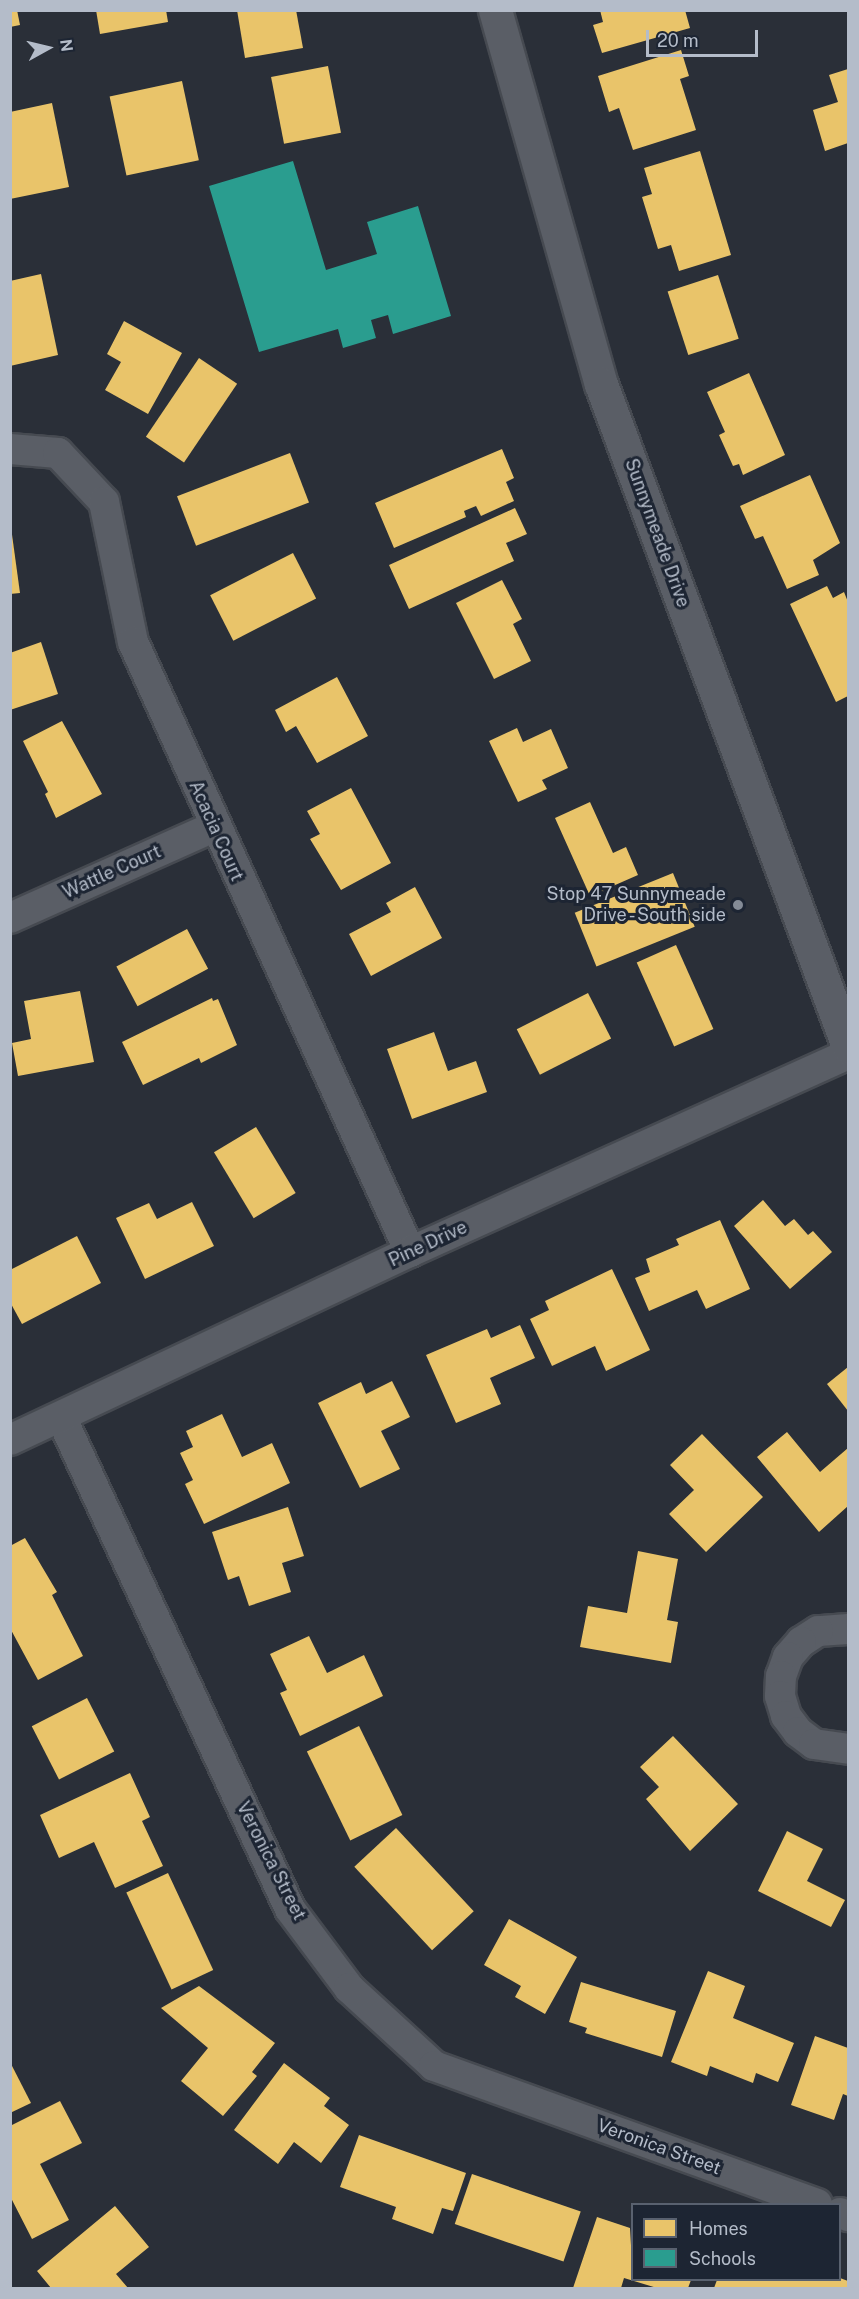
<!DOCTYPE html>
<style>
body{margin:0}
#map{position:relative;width:859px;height:2299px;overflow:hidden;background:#2a2f38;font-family:"Public Sans",sans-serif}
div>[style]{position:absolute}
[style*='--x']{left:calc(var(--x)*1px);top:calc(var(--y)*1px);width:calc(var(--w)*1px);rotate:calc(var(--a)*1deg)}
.homes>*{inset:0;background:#e9c46a;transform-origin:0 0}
.schools>*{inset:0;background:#2a9d8f}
.roads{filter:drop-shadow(2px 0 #464a51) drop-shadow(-2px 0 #464a51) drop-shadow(0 2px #464a51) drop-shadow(0 -2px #464a51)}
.minor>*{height:30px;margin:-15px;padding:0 15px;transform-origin:15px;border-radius:15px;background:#5a5e66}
.tertiary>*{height:33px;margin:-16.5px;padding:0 16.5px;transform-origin:16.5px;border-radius:16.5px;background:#5a5e66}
.dots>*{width:16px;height:16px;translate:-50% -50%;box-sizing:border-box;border:3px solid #1d2533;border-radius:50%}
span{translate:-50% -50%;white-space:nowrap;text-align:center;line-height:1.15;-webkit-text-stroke:6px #1d2533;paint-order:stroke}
.street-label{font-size:18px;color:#b4bcc9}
.poi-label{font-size:18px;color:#b4bcc9}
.right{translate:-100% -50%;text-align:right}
.frame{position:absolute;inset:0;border:12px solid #b4bcc9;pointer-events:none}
.legend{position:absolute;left:631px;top:2203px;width:210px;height:78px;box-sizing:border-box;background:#1d2533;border:2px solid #59616f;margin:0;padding:8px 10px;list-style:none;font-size:18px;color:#b4bcc9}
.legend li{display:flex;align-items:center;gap:12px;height:30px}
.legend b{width:30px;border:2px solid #59616f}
.north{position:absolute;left:18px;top:18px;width:60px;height:60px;-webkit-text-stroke:4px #1d2533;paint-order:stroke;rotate:82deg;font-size:16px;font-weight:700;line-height:24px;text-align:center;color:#b4bcc9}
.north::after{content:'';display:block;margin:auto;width:21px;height:27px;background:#b4bcc9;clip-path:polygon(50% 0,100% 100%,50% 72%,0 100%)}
.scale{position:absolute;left:646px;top:30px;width:112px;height:27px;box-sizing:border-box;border:3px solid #b4bcc9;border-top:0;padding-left:8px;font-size:18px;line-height:21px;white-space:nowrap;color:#b4bcc9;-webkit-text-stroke:4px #1d2533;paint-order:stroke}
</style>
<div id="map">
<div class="homes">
<div style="clip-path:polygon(10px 10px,17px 10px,20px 25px,10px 27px)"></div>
<div style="clip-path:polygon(96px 10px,166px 10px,168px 22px,100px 34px)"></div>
<div style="clip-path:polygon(237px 10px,296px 10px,303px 48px,245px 58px)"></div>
<div style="clip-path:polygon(600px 10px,685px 10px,690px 28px,602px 53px,593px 25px,603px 22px)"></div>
<div style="clip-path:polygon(681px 50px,689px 76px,680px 79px,696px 130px,633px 150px,619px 108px,609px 112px,598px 76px)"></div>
<div style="left:328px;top:66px;width:68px;height:58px;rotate:79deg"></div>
<div style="clip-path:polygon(848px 69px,848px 143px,825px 151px,813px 110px,838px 102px,829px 75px)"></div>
<div style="left:182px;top:81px;width:81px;height:74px;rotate:78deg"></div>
<div style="clip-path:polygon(52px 103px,69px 187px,10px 199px,10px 112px)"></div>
<div style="clip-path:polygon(700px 151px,731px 255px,679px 271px,671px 245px,658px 249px,642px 197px,652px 194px,644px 168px)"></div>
<div style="clip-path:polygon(41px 274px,58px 355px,10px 366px,10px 281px)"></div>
<div style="left:718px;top:275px;width:67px;height:53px;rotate:72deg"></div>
<div style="clip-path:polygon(124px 321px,182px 353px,148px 414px,105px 390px,121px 362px,107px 354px)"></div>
<div style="left:199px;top:358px;width:46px;height:95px;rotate:34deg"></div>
<div style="clip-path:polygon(749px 373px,785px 455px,743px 475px,739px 464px,733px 466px,719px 435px,725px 432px,707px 392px)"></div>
<div style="clip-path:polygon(502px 449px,514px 478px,506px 482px,514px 501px,481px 516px,476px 506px,464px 511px,466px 517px,394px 548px,375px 503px)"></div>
<div style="left:290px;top:453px;width:53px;height:121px;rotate:69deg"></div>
<div style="clip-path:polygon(810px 475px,840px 543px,813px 560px,819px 575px,787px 589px,763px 536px,755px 539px,740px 506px)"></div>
<div style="clip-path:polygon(515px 508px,527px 534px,506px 543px,514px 561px,409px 609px,389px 565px)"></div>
<div style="clip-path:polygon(10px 520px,20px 593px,10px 594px)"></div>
<div style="left:293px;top:553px;width:51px;height:93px;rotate:63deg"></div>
<div style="clip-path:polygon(502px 580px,522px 619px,513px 624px,531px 661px,494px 679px,456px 603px)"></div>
<div style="clip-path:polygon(827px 586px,833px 598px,844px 592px,848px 602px,848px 696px,836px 702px,790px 604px)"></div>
<div style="clip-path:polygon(41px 642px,58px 694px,10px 710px,10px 653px)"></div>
<div style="clip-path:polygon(337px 677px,368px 736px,317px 763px,296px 726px,286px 732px,275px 710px)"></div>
<div style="clip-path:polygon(62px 721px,102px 794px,56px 818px,45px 794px,48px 792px,23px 741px)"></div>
<div style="clip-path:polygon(517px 728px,523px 742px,551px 729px,568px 768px,542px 780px,547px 789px,518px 802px,489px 741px)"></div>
<div style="clip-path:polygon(351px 788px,391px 863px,341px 890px,310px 839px,320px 834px,307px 811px)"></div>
<div style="clip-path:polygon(590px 802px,613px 853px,626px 847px,638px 875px,590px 896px,555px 818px)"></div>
<div style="left:673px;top:873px;width:58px;height:106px;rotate:68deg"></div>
<div style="clip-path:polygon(415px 887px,442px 938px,371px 976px,349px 934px,391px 912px,386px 903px)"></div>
<div style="left:187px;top:929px;width:45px;height:80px;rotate:62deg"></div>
<div style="left:676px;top:945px;width:92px;height:43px;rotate:66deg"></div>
<div style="clip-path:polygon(80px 991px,94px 1062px,18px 1076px,12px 1043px,31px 1039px,24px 1001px)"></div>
<div style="left:588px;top:993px;width:51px;height:80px;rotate:63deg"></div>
<div style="clip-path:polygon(212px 998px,213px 1001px,218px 999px,237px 1045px,201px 1063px,199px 1058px,143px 1085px,122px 1042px)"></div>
<div style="clip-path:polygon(434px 1032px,448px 1071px,476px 1061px,487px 1092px,412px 1119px,387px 1049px)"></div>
<div style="left:256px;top:1127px;width:77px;height:49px;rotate:59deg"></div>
<div style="clip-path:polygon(763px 1200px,785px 1226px,794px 1219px,808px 1235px,813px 1231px,832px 1252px,790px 1289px,734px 1226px)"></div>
<div style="clip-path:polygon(192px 1202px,214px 1246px,145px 1279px,116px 1218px,149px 1203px,157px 1219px)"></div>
<div style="clip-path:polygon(720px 1220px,750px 1289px,706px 1309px,697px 1290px,649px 1311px,635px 1278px,650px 1272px,646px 1259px,679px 1245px,676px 1239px)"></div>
<div style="clip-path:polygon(77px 1236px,101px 1283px,22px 1324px,10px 1302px,10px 1270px)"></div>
<div style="clip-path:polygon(612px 1269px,650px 1350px,606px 1371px,595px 1346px,552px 1366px,530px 1319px,549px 1310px,545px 1301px)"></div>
<div style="clip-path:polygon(520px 1325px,535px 1358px,490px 1378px,501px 1404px,456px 1423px,426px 1355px,487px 1329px,491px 1338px)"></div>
<div style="clip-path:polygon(848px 1367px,848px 1411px,827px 1384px)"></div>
<div style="clip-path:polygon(392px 1381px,410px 1417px,381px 1431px,400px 1469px,360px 1488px,318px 1403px,361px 1382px,366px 1394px)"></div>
<div style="clip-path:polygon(222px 1414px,242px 1457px,272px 1443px,290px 1483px,204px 1524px,185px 1484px,193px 1480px,180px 1453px,193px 1447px,186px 1431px)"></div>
<div style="clip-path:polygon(787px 1432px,820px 1472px,848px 1448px,848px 1506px,819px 1532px,757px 1457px)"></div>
<div style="clip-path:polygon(702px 1434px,763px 1497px,706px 1552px,669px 1514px,694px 1490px,670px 1465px)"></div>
<div style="clip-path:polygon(288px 1507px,304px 1556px,282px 1563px,291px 1592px,249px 1606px,239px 1576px,228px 1580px,212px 1532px)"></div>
<div style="clip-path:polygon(25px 1538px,57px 1592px,52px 1595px,83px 1656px,38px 1680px,10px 1628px,10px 1546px)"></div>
<div style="clip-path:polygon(638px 1551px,678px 1559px,667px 1620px,678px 1622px,671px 1663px,580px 1647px,588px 1606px,627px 1613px)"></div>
<div style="clip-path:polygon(309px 1636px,327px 1673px,364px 1655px,383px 1696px,300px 1736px,280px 1693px,287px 1690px,270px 1654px)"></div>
<div style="left:87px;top:1698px;width:60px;height:62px;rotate:63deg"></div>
<div style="left:359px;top:1726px;width:99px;height:58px;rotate:64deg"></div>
<div style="clip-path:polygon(673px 1736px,738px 1804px,690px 1851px,646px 1799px,659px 1787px,640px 1767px)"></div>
<div style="clip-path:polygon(130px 1773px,150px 1817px,142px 1821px,163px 1866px,115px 1888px,94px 1842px,59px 1858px,40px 1815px)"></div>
<div style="left:396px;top:1828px;width:114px;height:57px;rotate:47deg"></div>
<div style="clip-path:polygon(787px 1831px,823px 1849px,807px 1881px,845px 1900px,831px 1927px,758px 1891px)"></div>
<div style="left:168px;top:1873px;width:107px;height:46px;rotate:65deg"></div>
<div style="clip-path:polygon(509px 1919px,577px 1957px,545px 2014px,515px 1997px,521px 1986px,484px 1965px)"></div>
<div style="clip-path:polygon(708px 1971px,745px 1986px,733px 2018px,794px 2043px,778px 2082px,756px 2073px,753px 2083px,710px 2066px,707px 2076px,671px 2062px)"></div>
<div style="clip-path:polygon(581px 1982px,676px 2011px,662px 2057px,585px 2033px,587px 2028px,569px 2022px)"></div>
<div style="clip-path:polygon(199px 1986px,275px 2043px,252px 2072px,257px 2076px,223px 2116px,181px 2081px,208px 2048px,161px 2008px)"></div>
<div style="clip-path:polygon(815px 2036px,848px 2048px,848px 2096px,843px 2094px,834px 2120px,791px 2105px)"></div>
<div style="clip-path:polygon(10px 2062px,31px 2103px,10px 2113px)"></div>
<div style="clip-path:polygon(284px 2063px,330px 2098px,324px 2106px,349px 2125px,321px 2163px,294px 2142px,278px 2164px,234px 2130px)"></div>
<div style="clip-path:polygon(60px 2101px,82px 2143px,40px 2164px,69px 2220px,32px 2239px,10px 2196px,10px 2126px)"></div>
<div style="clip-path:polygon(359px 2135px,466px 2173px,453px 2211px,442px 2208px,433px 2234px,392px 2219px,396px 2207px,340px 2187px)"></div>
<div style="left:472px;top:2174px;width:115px;height:53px;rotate:19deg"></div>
<div style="clip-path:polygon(115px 2206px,149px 2247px,116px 2274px,128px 2288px,51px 2288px,37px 2271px)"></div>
<div style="clip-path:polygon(597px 2217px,630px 2228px,633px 2280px,691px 2280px,688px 2288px,657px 2288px,624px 2278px,621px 2288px,573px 2288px)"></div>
<div style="clip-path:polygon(840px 2278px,848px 2281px,848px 2288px,714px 2288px,717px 2280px)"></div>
</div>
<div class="schools">
<div style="clip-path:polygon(293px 161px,326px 270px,377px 254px,367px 222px,418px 206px,451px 316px,393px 334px,388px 315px,371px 320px,376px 338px,343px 348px,338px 329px,259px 352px,209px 186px)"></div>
</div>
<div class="roads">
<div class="minor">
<div style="--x:10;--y:449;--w:48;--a:4.8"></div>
<div style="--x:58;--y:453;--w:67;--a:46.8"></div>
<div style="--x:104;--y:502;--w:143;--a:78.3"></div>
<div style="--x:133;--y:642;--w:670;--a:65.58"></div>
<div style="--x:10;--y:918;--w:222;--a:-24.1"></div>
<div style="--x:61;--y:1417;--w:543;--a:65.04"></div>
<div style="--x:290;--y:1909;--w:99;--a:53.2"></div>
<div style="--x:349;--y:1988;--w:115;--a:42.5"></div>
<div style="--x:434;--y:2066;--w:407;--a:19.8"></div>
<div style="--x:10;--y:1440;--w:442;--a:-25.2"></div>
<div style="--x:410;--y:1252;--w:481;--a:-24.3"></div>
<div style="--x:848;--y:1629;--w:30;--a:176"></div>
<div style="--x:818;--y:1631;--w:20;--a:147"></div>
<div style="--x:801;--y:1642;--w:20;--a:131"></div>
<div style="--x:788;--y:1657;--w:20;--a:110"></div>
<div style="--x:781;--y:1676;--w:20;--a:93"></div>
<div style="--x:780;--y:1696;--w:21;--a:73"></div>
<div style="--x:786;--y:1716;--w:20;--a:53"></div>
<div style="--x:798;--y:1732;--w:20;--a:37"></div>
<div style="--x:814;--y:1744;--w:34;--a:8"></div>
<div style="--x:840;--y:2213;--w:9;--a:21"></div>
</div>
<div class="tertiary">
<div style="--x:495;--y:10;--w:389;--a:74.2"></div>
<div style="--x:601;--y:384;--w:707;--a:69.54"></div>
</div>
</div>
<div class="dots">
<div style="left:738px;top:905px;background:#848b96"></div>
</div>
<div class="street-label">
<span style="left:657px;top:533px;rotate:70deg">Sunnymeade Drive</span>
<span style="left:216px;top:831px;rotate:66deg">Acacia Court</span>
<span style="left:112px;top:872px;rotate:-24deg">Wattle Court</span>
<span style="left:428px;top:1244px;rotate:-25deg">Pine Drive</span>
<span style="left:271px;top:1861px;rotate:63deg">Veronica Street</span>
<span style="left:659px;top:2147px;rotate:20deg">Veronica Street</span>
</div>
<div class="poi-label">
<span class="right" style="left:726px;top:905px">Stop 47 Sunnymeade<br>Drive - South side</span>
</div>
<div class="frame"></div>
<ul class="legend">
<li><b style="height:16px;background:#e9c46a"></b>Homes</li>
<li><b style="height:16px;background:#2a9d8f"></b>Schools</li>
</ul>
<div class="north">N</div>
<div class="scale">20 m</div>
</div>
